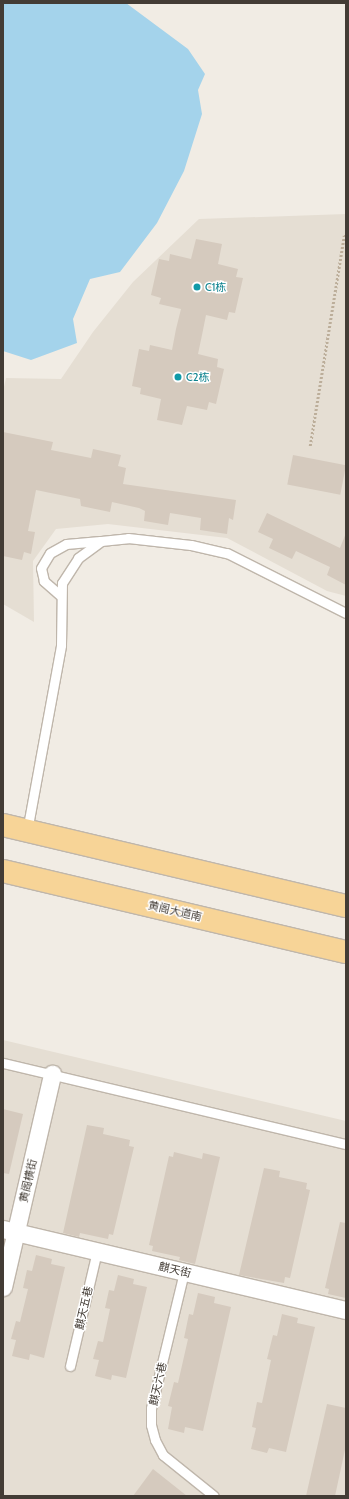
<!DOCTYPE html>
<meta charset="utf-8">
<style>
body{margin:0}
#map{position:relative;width:349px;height:1499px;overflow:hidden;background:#f1ece4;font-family:Cabin,"Noto Sans SC",sans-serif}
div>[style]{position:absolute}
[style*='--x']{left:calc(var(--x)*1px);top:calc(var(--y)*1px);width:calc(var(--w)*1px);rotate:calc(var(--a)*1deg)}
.residential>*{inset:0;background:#e5ded3}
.water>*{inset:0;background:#a4d3eb}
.building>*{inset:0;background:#d5cabe;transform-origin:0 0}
.path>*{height:2.5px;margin-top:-1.25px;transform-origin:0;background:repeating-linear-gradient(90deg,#bcae9a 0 2px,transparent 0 4px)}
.roads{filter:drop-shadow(1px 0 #bfb6ab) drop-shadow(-1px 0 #bfb6ab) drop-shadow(0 1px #bfb6ab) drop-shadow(0 -1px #bfb6ab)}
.service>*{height:9px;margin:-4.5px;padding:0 4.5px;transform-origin:4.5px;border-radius:4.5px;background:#fff}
.minor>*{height:17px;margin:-8.5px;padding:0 8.5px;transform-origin:8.5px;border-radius:8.5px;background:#fff}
.primary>*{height:22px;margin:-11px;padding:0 11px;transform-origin:11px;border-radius:11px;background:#f7d497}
.dots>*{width:11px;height:11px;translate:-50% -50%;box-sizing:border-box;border:2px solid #fff;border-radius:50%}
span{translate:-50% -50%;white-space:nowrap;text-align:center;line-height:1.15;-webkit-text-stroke:3px #fff;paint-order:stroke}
.culture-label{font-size:11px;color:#0d838f}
.left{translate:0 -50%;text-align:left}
.street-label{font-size:11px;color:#433c35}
.frame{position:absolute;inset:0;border:4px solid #433c35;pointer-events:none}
</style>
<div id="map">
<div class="residential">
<div style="clip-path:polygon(346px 214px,346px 596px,327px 591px,227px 538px,108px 524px,56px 529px,33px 561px,34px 622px,3px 604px,3px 391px,6px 378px,61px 379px,93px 332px,133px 282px,199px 219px)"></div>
<div style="clip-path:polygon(3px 1040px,346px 1121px,346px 1496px,3px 1496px)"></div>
</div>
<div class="water">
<div style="clip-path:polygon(3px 3px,126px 3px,188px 49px,205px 74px,198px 90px,202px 114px,184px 171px,157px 223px,120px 272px,90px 279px,73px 319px,77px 343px,31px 360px,3px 351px)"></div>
</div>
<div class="building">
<div style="clip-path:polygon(196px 239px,222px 244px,218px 264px,238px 269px,236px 277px,243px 278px,235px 313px,229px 312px,227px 320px,206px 315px,202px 335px,198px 354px,218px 359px,217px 367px,224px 369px,216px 404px,209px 402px,207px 410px,187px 406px,182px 425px,157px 420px,161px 399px,140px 394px,141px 388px,132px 386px,139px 349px,149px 351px,150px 345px,172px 350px,176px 329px,181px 309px,159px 304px,161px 298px,151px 295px,159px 259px,169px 261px,170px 254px,191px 259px)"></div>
<div style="clip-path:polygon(3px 432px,53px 442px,51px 450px,91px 458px,93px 449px,121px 455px,118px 466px,126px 468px,123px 484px,236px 500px,233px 520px,229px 518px,227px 534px,200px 530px,201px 518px,170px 513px,168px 525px,144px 521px,145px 511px,139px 508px,112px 502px,110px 512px,81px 506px,80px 499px,36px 490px,28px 531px,35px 532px,31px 554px,24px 552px,22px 560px,3px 556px)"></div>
<div style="left:293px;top:455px;width:54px;height:30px;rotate:11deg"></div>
<div style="clip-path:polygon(267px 513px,340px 548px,346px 533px,346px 585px,327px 575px,330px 567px,296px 551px,292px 559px,269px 548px,273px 539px,258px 532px)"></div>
<div style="clip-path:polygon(3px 1109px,23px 1114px,9px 1174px,3px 1173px)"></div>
<div style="clip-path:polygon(87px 1125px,104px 1128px,103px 1134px,130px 1140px,129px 1146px,134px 1147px,113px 1235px,109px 1234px,108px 1239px,80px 1233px,79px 1237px,63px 1233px)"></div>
<div style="clip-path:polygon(174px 1152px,202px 1159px,203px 1153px,220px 1157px,195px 1264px,179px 1260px,180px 1257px,152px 1251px,153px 1246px,149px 1245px,169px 1156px,173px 1157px)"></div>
<div style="clip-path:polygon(264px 1168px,280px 1171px,279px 1177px,307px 1183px,306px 1189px,310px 1190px,290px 1278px,285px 1277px,284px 1283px,239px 1275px)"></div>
<div style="clip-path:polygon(340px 1222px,346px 1223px,346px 1298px,328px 1294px,329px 1289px,325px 1288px)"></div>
<div style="clip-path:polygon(36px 1255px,52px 1259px,51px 1264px,65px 1267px,44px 1358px,30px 1354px,29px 1360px,12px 1356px,16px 1340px,11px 1339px,16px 1321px,20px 1322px,28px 1289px,23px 1288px,27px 1270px,32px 1271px)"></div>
<div style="clip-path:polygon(118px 1275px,134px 1279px,133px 1284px,147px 1287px,126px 1378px,112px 1375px,111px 1380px,95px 1376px,99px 1360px,93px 1359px,98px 1341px,103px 1342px,110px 1309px,105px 1308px,109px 1290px,114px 1291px)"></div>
<div style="clip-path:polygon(198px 1293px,215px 1297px,214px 1303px,231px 1307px,203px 1431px,185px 1427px,184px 1433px,168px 1429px,172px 1407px,168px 1406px,174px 1382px,178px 1383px,188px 1339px,184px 1338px,189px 1314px,193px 1315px)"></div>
<div style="clip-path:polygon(282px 1314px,298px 1318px,297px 1323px,315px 1327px,286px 1452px,269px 1448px,267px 1453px,251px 1449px,256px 1428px,252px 1427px,257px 1402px,262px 1403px,271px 1360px,267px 1359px,273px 1335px,277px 1336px)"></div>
<div style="clip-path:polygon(327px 1404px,346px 1408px,346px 1445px,335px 1496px,306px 1496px)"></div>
<div style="clip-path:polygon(153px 1469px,187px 1496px,133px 1496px)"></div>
</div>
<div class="path">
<div style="--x:310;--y:446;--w:213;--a:-80.8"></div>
<div style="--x:344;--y:236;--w:2;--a:0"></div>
</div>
<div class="roads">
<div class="service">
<div style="--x:61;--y:596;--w:23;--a:-139"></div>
<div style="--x:44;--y:581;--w:13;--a:-103"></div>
<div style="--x:41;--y:568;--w:17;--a:-59"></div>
<div style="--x:50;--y:553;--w:18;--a:-29"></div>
<div style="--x:66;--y:544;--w:34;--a:-5"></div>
<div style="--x:27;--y:831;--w:189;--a:-79.6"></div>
<div style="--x:61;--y:645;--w:62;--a:-89.1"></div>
<div style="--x:62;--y:583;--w:30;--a:-57"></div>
<div style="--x:78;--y:558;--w:29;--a:-36"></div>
<div style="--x:101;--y:541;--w:27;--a:-6"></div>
<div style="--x:128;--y:538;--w:63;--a:6.3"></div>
<div style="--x:191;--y:545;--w:37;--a:13"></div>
<div style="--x:227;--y:553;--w:133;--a:26.8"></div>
<div style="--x:3;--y:1063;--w:352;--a:13.3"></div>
<div style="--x:184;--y:1272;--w:140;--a:103.6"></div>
<div style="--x:151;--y:1408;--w:17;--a:90"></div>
<div style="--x:151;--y:1425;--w:16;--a:75"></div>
<div style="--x:155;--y:1440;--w:17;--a:62"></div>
<div style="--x:163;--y:1455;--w:65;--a:38.8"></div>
<div style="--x:70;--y:1366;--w:118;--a:-76.8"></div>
</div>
<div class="minor">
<div style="--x:3;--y:1229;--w:352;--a:13.3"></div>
<div style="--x:3;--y:1287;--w:219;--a:-77"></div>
</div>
<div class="primary">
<div style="--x:3;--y:825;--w:352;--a:13.3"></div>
<div style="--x:3;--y:871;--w:352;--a:13.3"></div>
</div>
</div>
<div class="dots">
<div style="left:197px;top:287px;background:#0f9aa8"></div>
<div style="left:178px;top:377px;background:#0f9aa8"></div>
</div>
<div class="culture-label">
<span class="left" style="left:205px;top:287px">C1栋</span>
<span class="left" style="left:186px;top:377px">C2栋</span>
</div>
<div class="street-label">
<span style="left:175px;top:911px;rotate:13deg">黄阁大道南</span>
<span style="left:28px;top:1181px;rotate:-77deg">黄阁横街</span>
<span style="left:175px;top:1270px;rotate:13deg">麒天街</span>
<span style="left:84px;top:1308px;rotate:-77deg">麒天五巷</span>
<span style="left:158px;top:1384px;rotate:-77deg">麒天六巷</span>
</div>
<div class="frame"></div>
</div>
